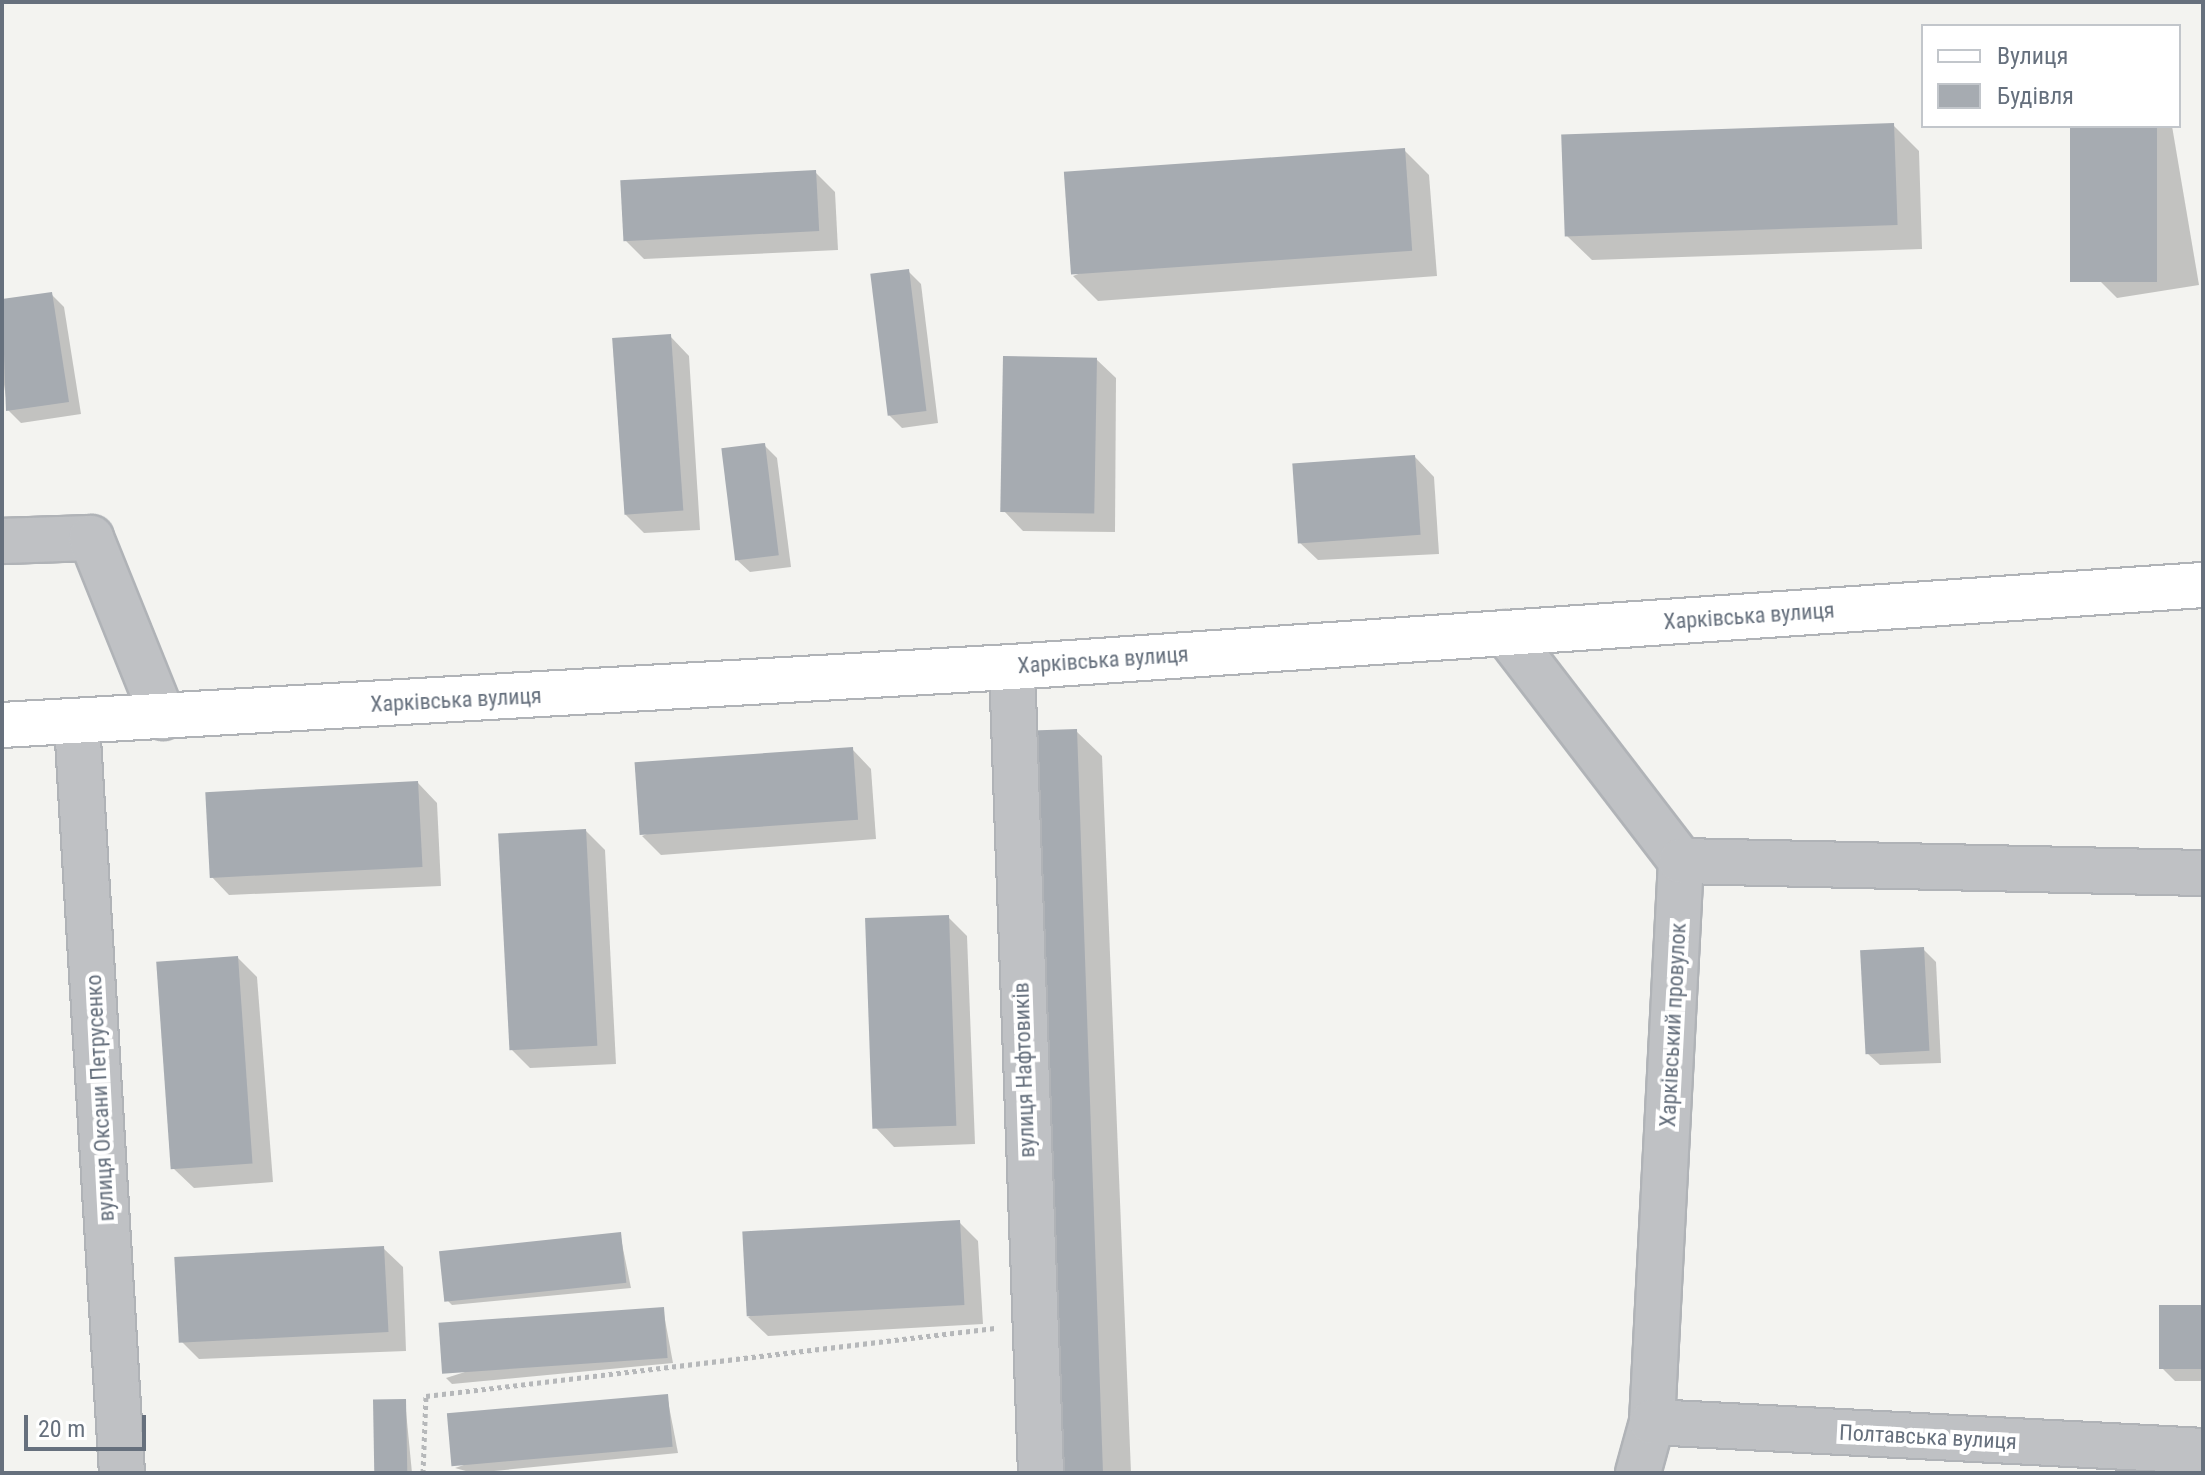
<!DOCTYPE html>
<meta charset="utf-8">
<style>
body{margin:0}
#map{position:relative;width:2205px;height:1475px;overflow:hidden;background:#f3f3f0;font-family:"Roboto Condensed",sans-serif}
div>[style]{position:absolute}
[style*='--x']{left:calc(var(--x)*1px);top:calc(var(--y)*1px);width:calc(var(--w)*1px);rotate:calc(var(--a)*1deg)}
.shadow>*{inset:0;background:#0003}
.building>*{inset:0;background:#a6abb1;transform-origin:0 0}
.path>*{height:5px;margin-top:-2.5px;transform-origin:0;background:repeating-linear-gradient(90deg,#b6b8ba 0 4px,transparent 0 8px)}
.roads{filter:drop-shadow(2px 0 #b0b3b7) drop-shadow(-2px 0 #b0b3b7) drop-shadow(0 2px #b0b3b7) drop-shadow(0 -2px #b0b3b7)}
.minor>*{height:44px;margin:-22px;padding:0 22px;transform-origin:22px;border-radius:22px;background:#bfc1c4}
.major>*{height:44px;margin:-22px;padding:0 22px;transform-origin:22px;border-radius:22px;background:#fff}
span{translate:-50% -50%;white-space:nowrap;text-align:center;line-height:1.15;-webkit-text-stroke:8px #fff;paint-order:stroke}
.street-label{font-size:22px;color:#66707d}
.frame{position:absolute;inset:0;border:4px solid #66707d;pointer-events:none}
.legend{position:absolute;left:1921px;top:24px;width:260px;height:104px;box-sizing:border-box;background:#fff;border:2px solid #c2c6cb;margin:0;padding:10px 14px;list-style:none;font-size:24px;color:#66707d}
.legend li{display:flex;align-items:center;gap:16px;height:40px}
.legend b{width:40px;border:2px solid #c2c6cb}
.scale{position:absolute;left:24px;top:1415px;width:122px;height:36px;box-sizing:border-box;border:4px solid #66707d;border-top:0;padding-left:10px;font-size:24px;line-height:28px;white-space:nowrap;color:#66707d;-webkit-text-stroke:6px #fff;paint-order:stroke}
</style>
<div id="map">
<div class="shadow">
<div style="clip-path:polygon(1893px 125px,1919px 151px,1922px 249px,1592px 260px,1566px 235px)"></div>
<div style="clip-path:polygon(2072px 126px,2172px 126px,2199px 285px,2117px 298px,2098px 279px)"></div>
<div style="clip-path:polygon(1404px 150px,1429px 175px,1437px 276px,1098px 301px,1073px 276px)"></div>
<div style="clip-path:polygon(815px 172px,835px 192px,838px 250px,644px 259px,625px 240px)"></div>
<div style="clip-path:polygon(908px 271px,921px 284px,938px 423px,902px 428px,889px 415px)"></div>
<div style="clip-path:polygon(51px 294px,64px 307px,81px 414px,21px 423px,8px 410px,2px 372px,2px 301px)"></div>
<div style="clip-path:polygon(670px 336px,689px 356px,700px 530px,644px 533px,625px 514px)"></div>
<div style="clip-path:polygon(1096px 359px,1116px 378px,1115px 532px,1023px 531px,1004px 511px)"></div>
<div style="clip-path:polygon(764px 445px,777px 458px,791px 567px,750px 572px,737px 560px)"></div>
<div style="clip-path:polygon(1415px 457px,1434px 477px,1439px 554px,1318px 560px,1298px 541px)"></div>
<div style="clip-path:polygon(1076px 731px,1102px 756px,1131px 1473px,1065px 1473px)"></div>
<div style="clip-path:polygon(852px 749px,871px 769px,876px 839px,661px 855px,642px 836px)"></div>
<div style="clip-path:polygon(418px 783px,437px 803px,441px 886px,229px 895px,210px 875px)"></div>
<div style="clip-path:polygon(586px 831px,605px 850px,616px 1064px,530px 1068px,511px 1049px)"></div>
<div style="clip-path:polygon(948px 917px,967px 936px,975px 1144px,894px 1147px,875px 1127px)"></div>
<div style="clip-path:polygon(1923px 949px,1936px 962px,1941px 1063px,1880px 1065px,1867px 1053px)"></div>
<div style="clip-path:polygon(238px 958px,257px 977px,273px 1182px,194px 1188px,174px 1169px)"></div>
<div style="clip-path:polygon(959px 1222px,978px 1241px,983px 1324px,768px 1336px,748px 1317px)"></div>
<div style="clip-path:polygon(620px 1234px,631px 1288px,452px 1305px,446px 1299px)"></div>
<div style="clip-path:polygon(383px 1248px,403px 1267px,406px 1351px,199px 1359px,180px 1340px)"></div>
<div style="clip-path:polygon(2203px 1307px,2203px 1381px,2175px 1381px,2162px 1368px)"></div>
<div style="clip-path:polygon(663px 1309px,673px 1363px,452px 1384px,446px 1378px)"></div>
<div style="clip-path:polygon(667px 1396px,678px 1453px,473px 1473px,455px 1468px)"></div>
<div style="clip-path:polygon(405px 1401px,412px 1473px,377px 1473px)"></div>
</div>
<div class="building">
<div style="left:1894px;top:123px;width:102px;height:333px;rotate:88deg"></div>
<div style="left:2070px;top:126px;width:87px;height:156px"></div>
<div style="left:1405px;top:148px;width:103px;height:342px;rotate:86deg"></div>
<div style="left:816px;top:170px;width:61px;height:196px;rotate:87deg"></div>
<div style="left:909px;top:269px;width:143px;height:39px;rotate:83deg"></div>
<div style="clip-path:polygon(52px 292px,69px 402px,6px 411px,2px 299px)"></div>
<div style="left:671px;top:334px;width:177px;height:59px;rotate:86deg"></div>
<div style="left:1003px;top:356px;width:94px;height:156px;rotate:1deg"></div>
<div style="left:765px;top:443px;width:113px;height:44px;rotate:83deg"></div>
<div style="left:1415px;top:455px;width:80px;height:123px;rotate:86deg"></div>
<div style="left:1077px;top:729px;width:745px;height:45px;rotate:88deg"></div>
<div style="left:853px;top:747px;width:73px;height:219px;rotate:86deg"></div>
<div style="left:418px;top:781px;width:86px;height:213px;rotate:87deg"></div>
<div style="left:586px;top:829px;width:217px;height:88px;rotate:87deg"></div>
<div style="left:949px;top:915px;width:211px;height:84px;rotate:88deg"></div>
<div style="left:1924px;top:947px;width:104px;height:64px;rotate:87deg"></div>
<div style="left:238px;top:956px;width:208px;height:82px;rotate:86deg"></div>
<div style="left:960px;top:1220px;width:85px;height:218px;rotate:87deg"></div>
<div style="left:621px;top:1232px;width:51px;height:183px;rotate:84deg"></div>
<div style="left:384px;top:1246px;width:86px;height:210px;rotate:87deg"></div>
<div style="left:2159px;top:1305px;width:44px;height:64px"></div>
<div style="left:664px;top:1307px;width:51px;height:226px;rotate:86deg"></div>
<div style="left:668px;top:1394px;width:53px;height:222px;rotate:85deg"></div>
<div style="left:406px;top:1399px;width:74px;height:33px;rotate:89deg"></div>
</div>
<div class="path">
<div style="--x:423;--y:1473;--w:77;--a:-87.8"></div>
<div style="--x:426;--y:1396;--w:573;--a:-6.81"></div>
</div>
<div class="roads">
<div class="minor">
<div style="--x:2;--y:541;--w:89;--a:-1.9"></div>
<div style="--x:91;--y:538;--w:193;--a:68.1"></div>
<div style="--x:1506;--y:633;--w:287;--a:52.5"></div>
<div style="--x:1681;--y:861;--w:562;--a:92.96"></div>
<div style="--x:1652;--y:1422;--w:53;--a:105.4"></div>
<div style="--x:1012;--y:667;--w:807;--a:87.94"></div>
<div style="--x:77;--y:723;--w:751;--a:86.57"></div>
<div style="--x:1681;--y:861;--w:522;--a:1.32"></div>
<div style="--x:1652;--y:1422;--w:552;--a:3.01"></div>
</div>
<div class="major">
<div style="--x:2;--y:725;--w:1012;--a:-3.29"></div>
<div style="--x:1012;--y:667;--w:1194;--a:-3.94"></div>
</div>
</div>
<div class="street-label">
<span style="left:1749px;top:616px;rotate:-4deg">Харківська вулиця</span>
<span style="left:1103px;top:660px;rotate:-4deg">Харківська вулиця</span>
<span style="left:456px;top:700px;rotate:-3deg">Харківська вулиця</span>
<span style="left:1673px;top:1025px;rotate:-87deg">Харківський провулок</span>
<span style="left:1024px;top:1070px;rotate:-92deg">вулиця Нафтовиків</span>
<span style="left:100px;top:1098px;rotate:-93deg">вулиця Оксани Петрусенко</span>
<span style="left:1928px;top:1437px;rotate:3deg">Полтавська вулиця</span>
</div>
<div class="frame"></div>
<ul class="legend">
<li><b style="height:10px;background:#fff"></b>Вулиця</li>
<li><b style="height:22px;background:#a6abb1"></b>Будівля</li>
</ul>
<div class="scale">20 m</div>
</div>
